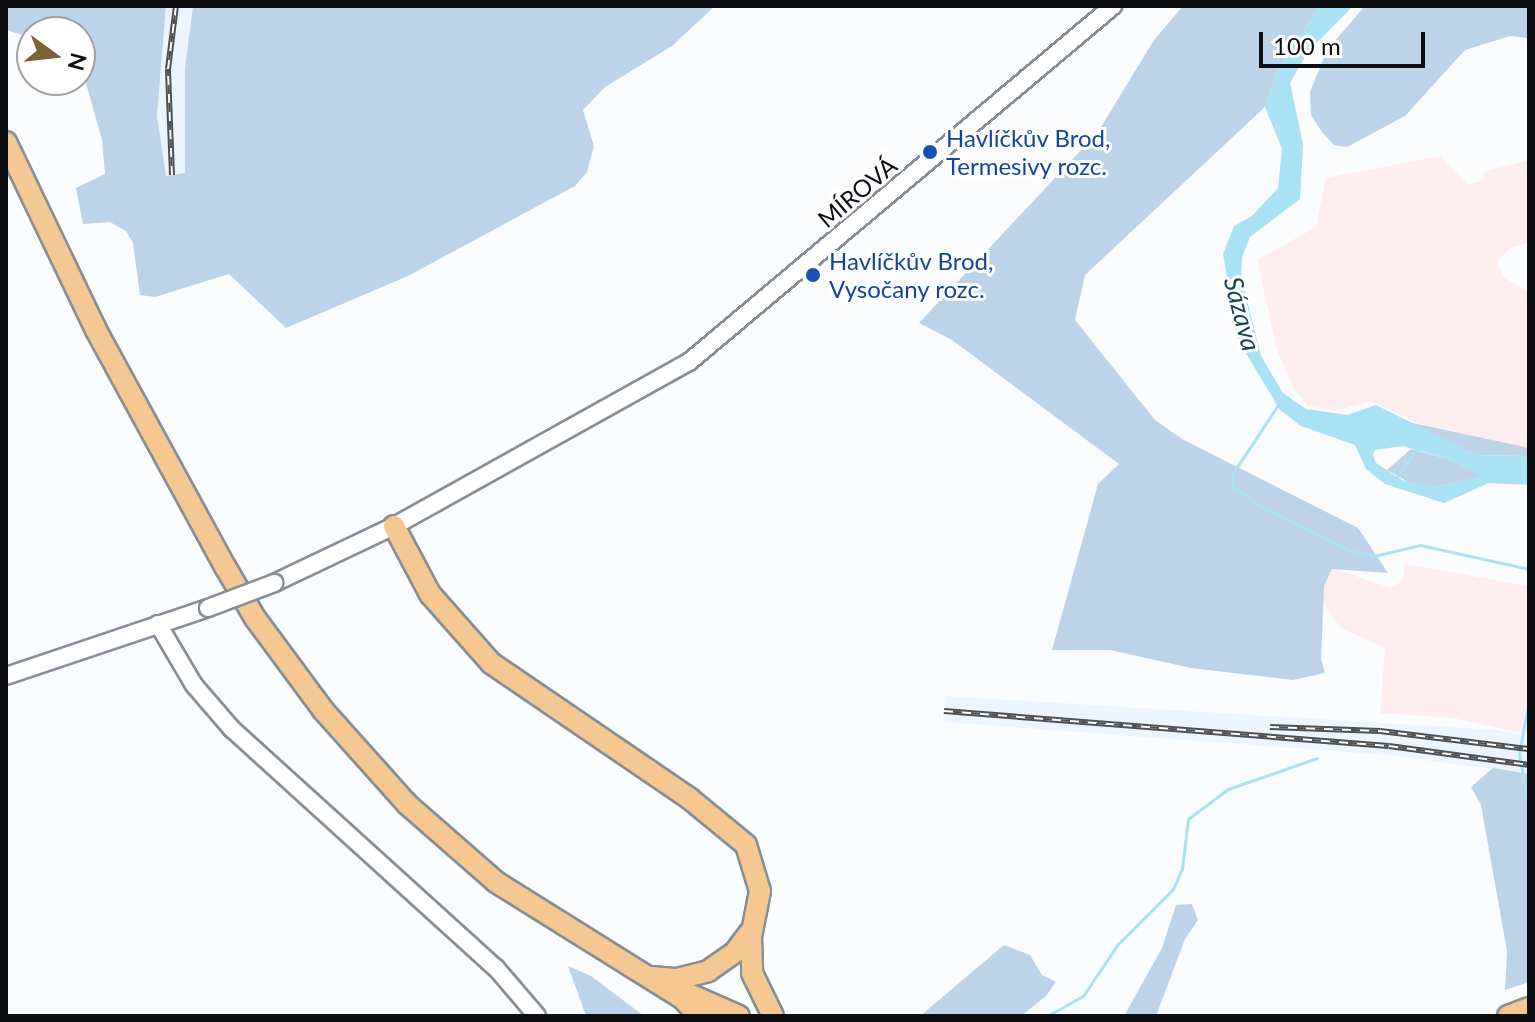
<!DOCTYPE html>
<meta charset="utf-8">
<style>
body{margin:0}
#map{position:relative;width:1535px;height:1022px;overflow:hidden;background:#fafcfe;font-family:Lato,sans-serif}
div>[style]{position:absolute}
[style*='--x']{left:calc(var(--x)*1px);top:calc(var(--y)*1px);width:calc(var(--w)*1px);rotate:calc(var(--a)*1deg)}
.built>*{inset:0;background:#ecf5fe}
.industrial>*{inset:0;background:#feedef}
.green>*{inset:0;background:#bdd3ea}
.water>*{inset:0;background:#a9e2f5}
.stream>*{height:3px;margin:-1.5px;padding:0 1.5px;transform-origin:1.5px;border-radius:1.5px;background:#a9e2f5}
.roads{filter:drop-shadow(2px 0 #868e97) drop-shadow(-2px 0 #868e97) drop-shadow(0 2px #868e97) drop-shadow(0 -2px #868e97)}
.tertiary>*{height:16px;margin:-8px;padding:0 8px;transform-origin:8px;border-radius:8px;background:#fff}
.primary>*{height:20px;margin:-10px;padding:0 10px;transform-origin:10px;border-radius:10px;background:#f5c891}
.rail>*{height:6px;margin-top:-3px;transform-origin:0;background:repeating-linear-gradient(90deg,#fff 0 9px,#4e5054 0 18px);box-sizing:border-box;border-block:2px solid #4e5054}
.bridges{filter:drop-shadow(2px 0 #868e97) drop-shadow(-2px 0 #868e97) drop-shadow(0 2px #868e97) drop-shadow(0 -2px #868e97)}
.tertiary-bridge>*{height:16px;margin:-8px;padding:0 8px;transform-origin:8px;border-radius:8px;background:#fff}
.dots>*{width:22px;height:22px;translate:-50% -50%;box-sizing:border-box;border:4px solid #fff;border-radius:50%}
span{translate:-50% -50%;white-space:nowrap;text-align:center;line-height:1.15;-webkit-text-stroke:6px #fff;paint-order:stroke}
.transit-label{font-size:24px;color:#164399}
.left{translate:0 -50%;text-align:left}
.street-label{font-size:24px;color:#0c0e12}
.water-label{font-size:26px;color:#144553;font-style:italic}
.frame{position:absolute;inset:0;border:8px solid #0c0e12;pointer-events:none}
.north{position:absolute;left:16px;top:16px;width:80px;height:80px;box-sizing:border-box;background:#fff;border:2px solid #9e9fa0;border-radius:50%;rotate:105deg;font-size:22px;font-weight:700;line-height:32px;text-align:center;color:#0c0e12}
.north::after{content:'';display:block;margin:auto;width:28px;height:36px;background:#7c6334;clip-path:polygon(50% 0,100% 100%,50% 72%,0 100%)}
.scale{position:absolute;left:1259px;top:32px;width:166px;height:36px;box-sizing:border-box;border:4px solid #0c0e12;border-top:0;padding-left:10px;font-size:24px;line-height:28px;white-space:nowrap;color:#0c0e12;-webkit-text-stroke:6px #fff;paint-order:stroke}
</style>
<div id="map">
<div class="built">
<div style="clip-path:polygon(166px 6px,193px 6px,185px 68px,185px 174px,165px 176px,157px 116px)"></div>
<div style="clip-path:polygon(945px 696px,1497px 730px,1529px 736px,1529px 774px,1387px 755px,943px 722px)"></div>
</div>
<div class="industrial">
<div style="clip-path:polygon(1440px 156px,1468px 185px,1484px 180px,1483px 172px,1529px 160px,1529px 243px,1510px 248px,1497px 261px,1503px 277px,1529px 292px,1529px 455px,1439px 433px,1371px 401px,1335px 411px,1308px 406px,1293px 388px,1277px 350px,1257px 260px,1316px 227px,1326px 178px)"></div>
<div style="clip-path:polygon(1405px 564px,1529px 586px,1529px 735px,1453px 718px,1380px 713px,1385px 648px,1341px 628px,1313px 590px,1332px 568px,1391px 588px,1403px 580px)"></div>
</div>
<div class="green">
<div style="clip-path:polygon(6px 6px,166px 6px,157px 116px,166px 176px,185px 173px,185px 68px,193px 6px,715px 6px,672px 46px,605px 87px,583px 110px,594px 146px,587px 172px,575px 186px,408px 276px,286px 328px,229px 274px,155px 297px,140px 295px,133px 243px,126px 231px,110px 222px,83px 224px,76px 188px,105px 174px,102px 140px,80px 62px,80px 32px,32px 32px,32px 38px,6px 30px)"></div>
<div style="clip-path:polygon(1183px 6px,1320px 6px,1279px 67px,1265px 107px,1085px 275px,1075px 320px,1155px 420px,1182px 439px,1358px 528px,1388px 573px,1332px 569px,1324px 586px,1321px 659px,1325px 673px,1293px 680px,1191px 668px,1110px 650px,1052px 650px,1098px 484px,1119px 464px,952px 340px,919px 323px,1098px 132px,1154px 40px)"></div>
<div style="clip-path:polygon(1365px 6px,1529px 6px,1529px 38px,1510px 36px,1465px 50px,1405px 116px,1347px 147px,1334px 145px,1322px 132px,1311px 115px,1310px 92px,1327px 50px)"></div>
<div style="clip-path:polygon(1403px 421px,1529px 448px,1529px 456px,1477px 455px)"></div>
<div style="clip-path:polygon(1411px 449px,1448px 459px,1484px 476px,1436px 487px,1410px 483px,1387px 470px)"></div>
<div style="clip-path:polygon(1493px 768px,1529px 774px,1529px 982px,1505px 990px,1507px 951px,1481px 805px,1471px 787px)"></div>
<div style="clip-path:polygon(1192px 904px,1198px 920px,1185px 939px,1156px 1016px,1124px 1016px,1162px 948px,1176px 905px)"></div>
<div style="clip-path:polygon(1004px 945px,1030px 955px,1042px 975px,1056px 982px,1046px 996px,1021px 1016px,920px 1016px)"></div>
<div style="clip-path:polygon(568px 966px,591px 976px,644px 1016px,586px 1016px)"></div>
</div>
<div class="water">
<div style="clip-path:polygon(evenodd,1320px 6px,1353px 6px,1307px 53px,1290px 83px,1303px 144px,1300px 199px,1250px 237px,1242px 257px,1241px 276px,1261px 356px,1283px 393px,1306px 409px,1347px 415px,1376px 405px,1477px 455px,1529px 456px,1529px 485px,1489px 483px,1444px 503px,1385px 484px,1366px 469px,1355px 445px,1301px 426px,1280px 410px,1238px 340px,1223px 254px,1234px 226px,1252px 216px,1278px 188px,1282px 149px,1265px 107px,1279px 67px,1320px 6px,1403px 446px,1448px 459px,1483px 476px,1436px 487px,1402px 480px,1376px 463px,1373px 455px,1375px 450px,1403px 446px)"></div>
</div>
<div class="stream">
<div style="--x:1278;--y:405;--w:82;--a:123.5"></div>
<div style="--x:1233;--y:473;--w:13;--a:94"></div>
<div style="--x:1232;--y:486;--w:40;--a:34.9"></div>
<div style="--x:1265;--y:509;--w:93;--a:26"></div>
<div style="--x:1349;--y:550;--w:26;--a:13"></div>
<div style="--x:1374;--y:556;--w:47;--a:-13.4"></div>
<div style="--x:1420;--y:545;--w:112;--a:12.4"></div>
<div style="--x:1397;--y:477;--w:36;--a:-54"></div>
<div style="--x:1529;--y:700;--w:55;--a:100.5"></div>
<div style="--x:1519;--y:754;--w:53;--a:79.1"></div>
<div style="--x:1047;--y:1016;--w:41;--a:-29.1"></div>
<div style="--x:1083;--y:996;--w:63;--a:-56.1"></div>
<div style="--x:1118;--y:944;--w:78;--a:-45"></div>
<div style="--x:1173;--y:889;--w:22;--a:-66"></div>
<div style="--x:1182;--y:869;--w:50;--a:-83.2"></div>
<div style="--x:1188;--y:819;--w:50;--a:-36.9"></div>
<div style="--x:1228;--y:789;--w:94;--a:-19.2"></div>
</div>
<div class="roads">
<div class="tertiary">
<div style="--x:274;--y:583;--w:133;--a:-25.4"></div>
<div style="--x:394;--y:526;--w:338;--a:-29.1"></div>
<div style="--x:689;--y:362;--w:554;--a:-40.02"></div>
<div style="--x:158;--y:624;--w:71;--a:59.5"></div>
<div style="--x:194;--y:685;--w:58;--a:49.2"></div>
<div style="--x:232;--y:729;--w:356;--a:42.2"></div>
<div style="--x:496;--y:968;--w:63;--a:49.5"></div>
<div style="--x:6;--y:676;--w:213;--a:-18.6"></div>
</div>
<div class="primary">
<div style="--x:6;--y:142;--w:208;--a:64.4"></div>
<div style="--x:96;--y:330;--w:271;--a:61.4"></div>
<div style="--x:226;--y:568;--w:58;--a:59.9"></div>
<div style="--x:255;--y:618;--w:114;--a:53.5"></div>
<div style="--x:323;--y:710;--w:126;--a:48.2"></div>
<div style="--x:407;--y:804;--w:118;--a:41.2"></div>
<div style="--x:496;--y:882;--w:221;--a:32"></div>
<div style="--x:683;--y:999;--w:23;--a:47"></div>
<div style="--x:394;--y:526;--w:77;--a:62.1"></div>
<div style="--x:430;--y:594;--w:92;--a:48.5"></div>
<div style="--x:491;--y:663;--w:240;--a:34.3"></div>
<div style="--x:689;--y:798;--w:74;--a:39.5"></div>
<div style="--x:746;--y:845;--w:48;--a:73.1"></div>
<div style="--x:760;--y:891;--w:47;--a:101.1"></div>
<div style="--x:751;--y:937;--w:36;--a:88"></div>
<div style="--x:752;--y:973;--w:48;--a:64"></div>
<div style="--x:652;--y:977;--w:25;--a:5"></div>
<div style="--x:677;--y:979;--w:32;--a:-14"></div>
<div style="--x:708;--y:971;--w:33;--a:-35"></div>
<div style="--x:735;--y:952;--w:25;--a:-53"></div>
<div style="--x:682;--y:991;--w:62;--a:23.7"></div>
<div style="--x:1508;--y:1016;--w:22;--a:-21"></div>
</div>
</div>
<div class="rail">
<div style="--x:172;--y:175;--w:106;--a:-92.2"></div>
<div style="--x:168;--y:69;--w:64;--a:-82.8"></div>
<div style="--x:944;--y:711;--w:446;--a:4.5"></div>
<div style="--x:1389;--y:746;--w:141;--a:7.7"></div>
<div style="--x:1270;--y:727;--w:110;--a:2.1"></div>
<div style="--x:1380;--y:731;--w:150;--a:6.9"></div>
</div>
<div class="bridges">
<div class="tertiary-bridge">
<div style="--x:208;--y:608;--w:71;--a:-20.7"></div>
</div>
</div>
<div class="dots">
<div style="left:930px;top:152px;background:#1a4fb4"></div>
<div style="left:813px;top:275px;background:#1a4fb4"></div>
</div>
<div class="transit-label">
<span class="left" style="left:946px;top:152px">Havlíčkův Brod,<br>Termesivy rozc.</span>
<span class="left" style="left:829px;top:275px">Havlíčkův Brod,<br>Vysočany rozc.</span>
</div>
<div class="street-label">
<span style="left:857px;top:192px;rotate:-40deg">MÍROVÁ</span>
</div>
<div class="water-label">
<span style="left:1242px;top:314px;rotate:75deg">Sázava</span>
</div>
<div class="frame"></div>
<div class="north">N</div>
<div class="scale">100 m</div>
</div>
